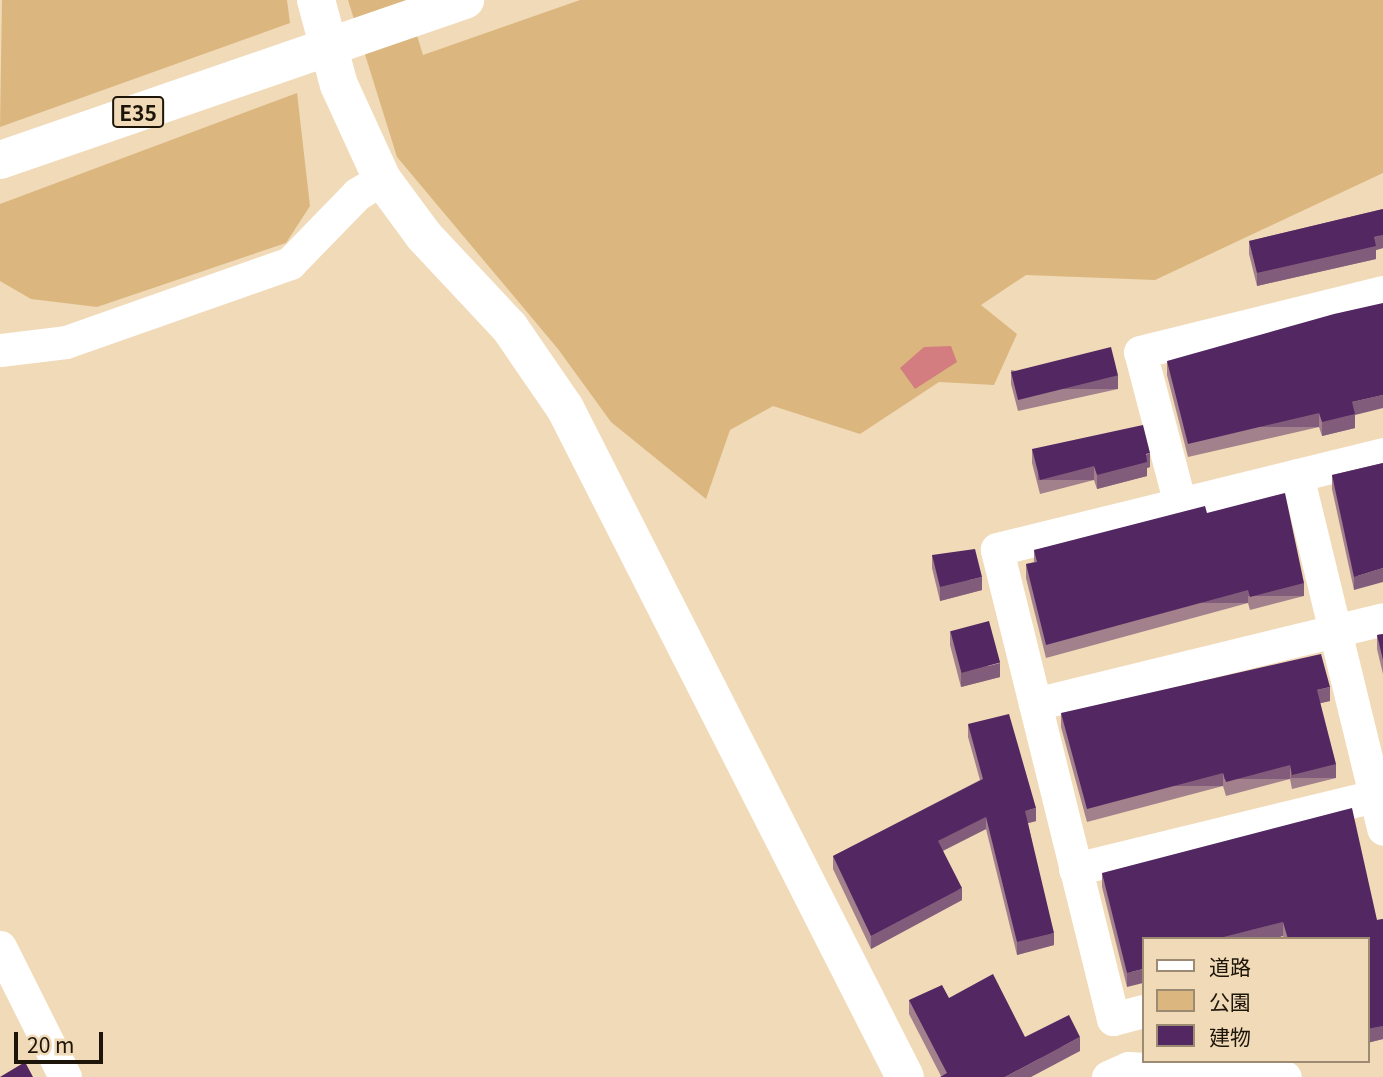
<!DOCTYPE html>
<meta charset="utf-8">
<style>
body{margin:0}
#map{position:relative;width:1383px;height:1077px;overflow:hidden;background:#f1dab8;font-family:Georgia,"Noto Sans JP",serif}
div>[style]{position:absolute}
[style*='--x']{left:calc(var(--x)*1px);top:calc(var(--y)*1px);width:calc(var(--w)*1px);rotate:calc(var(--a)*1deg)}
.green>*{inset:0;background:#dbb77f}
.water>*{inset:0;background:#d37d80}
.street>*{height:33px;margin:-16.5px;padding:0 16.5px;transform-origin:16.5px;border-radius:16.5px;background:#fff}
.secondary>*{height:38px;margin:-19px;padding:0 19px;transform-origin:19px;border-radius:19px;background:#fff}
.highway>*{height:38px;margin:-19px;padding:0 19px;transform-origin:19px;border-radius:19px;background:#fff}
.wall>*{inset:0;background:#a2808c}
.shaded-wall>*{inset:0;background:#825d7b;transform-origin:0 0}
.building>*{inset:0;background:#532761;transform-origin:0 0}
span{translate:-50% -50%;white-space:nowrap;text-align:center;line-height:1.15;-webkit-text-stroke:7px #f1dab8;paint-order:stroke}
.shield-label span{padding:2px 5px;background:#f1dab8;border:2px solid;border-radius:5px;-webkit-text-stroke-width:0}
.shield-label{font-size:21px;color:#1d1509;font-weight:700}
.legend{position:absolute;left:1142px;top:937px;width:228px;height:126px;box-sizing:border-box;background:#f1dab8;border:2px solid #9c8b72;margin:0;padding:9px 12px;list-style:none;font-size:21px;color:#1d1509}
.legend li{display:flex;align-items:center;gap:14px;height:35px}
.legend b{width:35px;border:2px solid #9c8b72}
.scale{position:absolute;left:14px;top:1032px;width:89px;height:32px;box-sizing:border-box;border:4px solid #1d1509;border-top:0;padding-left:9px;font-size:21px;line-height:24px;white-space:nowrap;color:#1d1509;-webkit-text-stroke:5px #f1dab8;paint-order:stroke}
</style>
<div id="map">
<div class="green">
<div style="clip-path:polygon(2px 0,287px 0,290px 23px,0 127px)"></div>
<div style="clip-path:polygon(348px 0,406px 0,423px 55px,580px 0,1383px 0,1383px 173px,1155px 280px,1026px 275px,981px 305px,1017px 334px,994px 385px,939px 382px,860px 434px,773px 406px,730px 430px,706px 499px,611px 422px,558px 349px,397px 157px)"></div>
<div style="clip-path:polygon(297px 93px,310px 206px,286px 243px,97px 307px,31px 299px,0 281px,0 204px)"></div>
</div>
<div class="water">
<div style="clip-path:polygon(951px 346px,957px 362px,915px 389px,900px 368px,924px 347px)"></div>
</div>
<div class="street">
<div style="--x:0;--y:350;--w:66;--a:-6.9"></div>
<div style="--x:66;--y:342;--w:238;--a:-19.4"></div>
<div style="--x:290;--y:263;--w:96;--a:-45.8"></div>
<div style="--x:357;--y:194;--w:29;--a:-31"></div>
<div style="--x:1297;--y:475;--w:364;--a:76.3"></div>
<div style="--x:1180;--y:504;--w:157;--a:-104.7"></div>
<div style="--x:1140;--y:352;--w:250;--a:-13.9"></div>
<div style="--x:1035;--y:704;--w:358;--a:-13.7"></div>
<div style="--x:1075;--y:869;--w:317;--a:-13.7"></div>
<div style="--x:0;--y:947;--w:145;--a:63.4"></div>
<div style="--x:1143;--y:1011;--w:31;--a:165"></div>
<div style="--x:1113;--y:1019;--w:484;--a:-103.9"></div>
<div style="--x:997;--y:549;--w:398;--a:-13.8"></div>
<div style="--x:1108;--y:1077;--w:22;--a:-24"></div>
<div style="--x:1128;--y:1068;--w:157;--a:3.3"></div>
</div>
<div class="secondary">
<div style="--x:316;--y:0;--w:88;--a:74.9"></div>
<div style="--x:339;--y:85;--w:103;--a:65.4"></div>
<div style="--x:382;--y:179;--w:71;--a:53.6"></div>
<div style="--x:424;--y:236;--w:126;--a:46.9"></div>
<div style="--x:510;--y:328;--w:97;--a:55.5"></div>
<div style="--x:565;--y:408;--w:750;--a:63.06"></div>
</div>
<div class="highway">
<div style="--x:0;--y:160;--w:492;--a:-19"></div>
</div>
<div class="wall">
<div style="clip-path:polygon(1383px 209px,1383px 248px,1376px 250px,1376px 259px,1257px 286px,1249px 254px,1249px 241px)"></div>
<div style="clip-path:polygon(1167px 361px,1355px 415px,1355px 428px,1322px 436px,1319px 427px,1188px 457px,1167px 375px)"></div>
<div style="clip-path:polygon(1011px 370px,1118px 389px,1018px 411px,1011px 384px)"></div>
<div style="clip-path:polygon(1032px 449px,1150px 467px,1147px 468px,1147px 476px,1097px 489px,1094px 480px,1040px 494px,1032px 463px)"></div>
<div style="clip-path:polygon(1383px 463px,1354px 590px,1332px 489px,1332px 475px)"></div>
<div style="clip-path:polygon(1207px 513px,1304px 596px,1250px 610px,1248px 603px,1046px 658px,1026px 578px,1026px 564px,1034px 562px,1034px 550px)"></div>
<div style="clip-path:polygon(932px 555px,982px 590px,940px 601px,932px 568px)"></div>
<div style="clip-path:polygon(950px 631px,1000px 677px,961px 687px,950px 645px)"></div>
<div style="clip-path:polygon(1383px 634px,1383px 674px,1377px 649px,1377px 635px)"></div>
<div style="clip-path:polygon(1330px 701px,1320px 703px,1336px 778px,1292px 789px,1290px 779px,1226px 796px,1223px 786px,1087px 822px,1061px 727px,1061px 713px)"></div>
<div style="clip-path:polygon(968px 724px,1036px 821px,1028px 823px,1054px 945px,1017px 955px,986px 829px,943px 851px,962px 900px,871px 949px,833px 869px,833px 856px,980px 780px,968px 737px)"></div>
<div style="clip-path:polygon(1102px 873px,1377px 920px,1383px 919px,1383px 1039px,1367px 1043px,1367px 939px,1284px 939px,1283px 936px,1271px 939px,1143px 939px,1127px 987px,1102px 887px)"></div>
<div style="clip-path:polygon(949px 998px,1025px 1037px,1080px 1051px,941px 1076px,909px 1014px,909px 1000px)"></div>
</div>
<div class="shaded-wall">
<div style="clip-path:polygon(1383px 235px,1383px 248px,1376px 250px,1376px 259px,1257px 286px,1257px 273px)"></div>
<div style="left:1118px;top:375px;width:14px;height:102px;rotate:90deg"></div>
<div style="clip-path:polygon(1383px 395px,1383px 408px,1355px 415px,1355px 428px,1322px 436px,1322px 422px,1352px 402px)"></div>
<div style="left:1319px;top:413px;width:14px;height:135px;rotate:90deg"></div>
<div style="clip-path:polygon(1150px 453px,1150px 467px,1147px 468px,1147px 476px,1097px 489px,1097px 475px)"></div>
<div style="left:1094px;top:466px;width:14px;height:56px;rotate:90deg"></div>
<div style="clip-path:polygon(1383px 568px,1383px 582px,1354px 590px,1354px 577px)"></div>
<div style="clip-path:polygon(982px 577px,982px 590px,940px 601px,940px 587px)"></div>
<div style="left:1304px;top:583px;width:13px;height:56px;rotate:90deg"></div>
<div style="left:1248px;top:590px;width:13px;height:209px;rotate:90deg"></div>
<div style="clip-path:polygon(1000px 663px,1000px 677px,961px 687px,961px 673px)"></div>
<div style="clip-path:polygon(1330px 687px,1330px 701px,1317px 704px,1317px 690px)"></div>
<div style="left:1336px;top:764px;width:14px;height:45px;rotate:90deg"></div>
<div style="left:1290px;top:765px;width:14px;height:66px;rotate:90deg"></div>
<div style="left:1223px;top:773px;width:13px;height:141px;rotate:90deg"></div>
<div style="clip-path:polygon(1036px 808px,1036px 821px,1025px 824px,1025px 811px)"></div>
<div style="clip-path:polygon(986px 817px,986px 829px,938px 853px,938px 841px)"></div>
<div style="clip-path:polygon(962px 888px,962px 900px,871px 949px,871px 936px)"></div>
<div style="clip-path:polygon(1283px 922px,1283px 936px,1271px 939px,1216px 939px)"></div>
<div style="clip-path:polygon(1054px 933px,1054px 945px,1017px 955px,1017px 942px)"></div>
<div style="clip-path:polygon(1143px 969px,1143px 983px,1127px 987px,1127px 973px)"></div>
<div style="clip-path:polygon(1383px 1026px,1383px 1039px,1367px 1043px,1367px 1029px)"></div>
<div style="clip-path:polygon(1080px 1037px,1080px 1051px,1031px 1077px,1005px 1077px)"></div>
</div>
<div class="building">
<div style="clip-path:polygon(1383px 209px,1383px 235px,1374px 237px,1376px 246px,1257px 273px,1249px 241px)"></div>
<div style="clip-path:polygon(1383px 303px,1383px 395px,1352px 402px,1355px 414px,1322px 422px,1319px 413px,1188px 444px,1167px 361px,1334px 314px)"></div>
<div style="left:1111px;top:347px;width:29px;height:103px;rotate:76deg"></div>
<div style="clip-path:polygon(1143px 425px,1150px 453px,1146px 454px,1147px 462px,1097px 475px,1094px 466px,1040px 480px,1032px 449px)"></div>
<div style="clip-path:polygon(1383px 463px,1383px 568px,1354px 577px,1332px 475px)"></div>
<div style="clip-path:polygon(1285px 493px,1304px 583px,1250px 597px,1248px 590px,1046px 645px,1026px 564px,1037px 562px,1034px 550px,1205px 506px,1207px 513px)"></div>
<div style="clip-path:polygon(975px 549px,982px 577px,940px 587px,932px 555px)"></div>
<div style="left:989px;top:621px;width:43px;height:40px;rotate:75deg"></div>
<div style="clip-path:polygon(1383px 634px,1383px 660px,1377px 635px)"></div>
<div style="clip-path:polygon(1321px 654px,1330px 687px,1317px 690px,1336px 764px,1292px 775px,1290px 765px,1226px 782px,1223px 773px,1087px 809px,1061px 713px)"></div>
<div style="clip-path:polygon(1009px 714px,1036px 808px,1025px 811px,1054px 933px,1017px 942px,986px 817px,938px 841px,962px 888px,871px 936px,833px 856px,983px 779px,968px 724px)"></div>
<div style="clip-path:polygon(1352px 808px,1377px 920px,1383px 919px,1383px 1026px,1367px 1029px,1367px 939px,1288px 939px,1283px 922px,1216px 939px,1143px 939px,1143px 969px,1127px 973px,1102px 873px)"></div>
<div style="clip-path:polygon(993px 974px,1025px 1037px,1069px 1015px,1080px 1037px,1005px 1077px,940px 1077px,947px 1073px,909px 1000px,942px 985px,949px 998px)"></div>
<div style="clip-path:polygon(25px 1062px,33px 1077px,0 1077px)"></div>
</div>
<div class="shield-label">
<span style="left:138px;top:112px">E35</span>
</div>
<ul class="legend">
<li><b style="height:9px;background:#fff"></b>道路</li>
<li><b style="height:19px;background:#dbb77f"></b>公園</li>
<li><b style="height:19px;background:#532761"></b>建物</li>
</ul>
<div class="scale">20 m</div>
</div>
